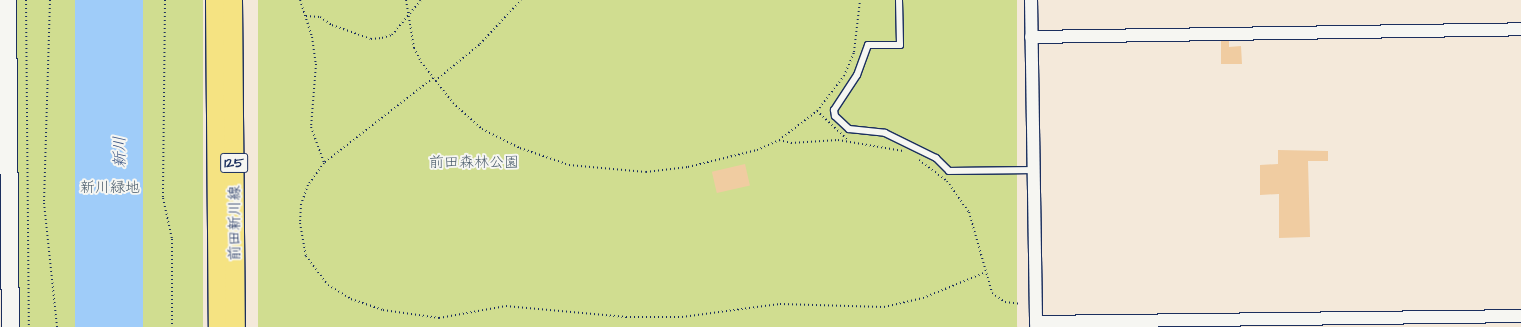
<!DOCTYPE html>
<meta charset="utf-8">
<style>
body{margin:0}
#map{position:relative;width:1521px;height:327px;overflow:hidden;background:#f4e9da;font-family:"Architects Daughter","Klee One",sans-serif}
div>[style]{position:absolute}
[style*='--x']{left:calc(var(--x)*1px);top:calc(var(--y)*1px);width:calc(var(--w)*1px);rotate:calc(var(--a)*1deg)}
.built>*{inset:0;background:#f3e0c9}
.green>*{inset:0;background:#d0dd90;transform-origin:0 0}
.water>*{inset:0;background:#9fccf9;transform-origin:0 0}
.building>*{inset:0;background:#f0cca1;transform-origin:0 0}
.path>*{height:2px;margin-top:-1px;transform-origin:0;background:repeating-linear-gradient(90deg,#1b2f5e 0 1px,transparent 0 4px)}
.roads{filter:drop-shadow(1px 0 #1b2f5e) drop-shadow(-1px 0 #1b2f5e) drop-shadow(0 1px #1b2f5e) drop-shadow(0 -1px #1b2f5e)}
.lane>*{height:6px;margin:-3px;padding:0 3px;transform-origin:3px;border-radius:3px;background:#f6f6f2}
.street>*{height:12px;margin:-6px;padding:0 6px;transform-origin:6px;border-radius:6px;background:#f6f6f2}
.secondary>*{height:17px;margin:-8.5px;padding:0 8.5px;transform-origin:8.5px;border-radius:8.5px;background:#f6f6f2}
.primary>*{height:19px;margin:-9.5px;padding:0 9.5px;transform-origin:9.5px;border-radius:9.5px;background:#f5e382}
span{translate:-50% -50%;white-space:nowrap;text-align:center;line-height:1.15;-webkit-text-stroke:4px #f6f6f2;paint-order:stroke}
.shield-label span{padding:1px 3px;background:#f6f6f2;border:1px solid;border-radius:3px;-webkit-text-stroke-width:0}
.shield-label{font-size:14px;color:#1b2f5e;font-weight:700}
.park-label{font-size:15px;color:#485a6a}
.street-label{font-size:15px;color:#1b2f5e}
.water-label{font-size:16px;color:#3c5685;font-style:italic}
</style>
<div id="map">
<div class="built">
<div style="clip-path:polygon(1017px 326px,1018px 327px,908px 327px)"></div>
</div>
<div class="green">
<div style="left:12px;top:0;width:191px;height:327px"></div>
<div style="left:258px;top:0;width:759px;height:327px"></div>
</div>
<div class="water">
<div style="left:75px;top:0;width:68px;height:327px"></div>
</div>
<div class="building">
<div style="clip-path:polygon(1221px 41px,1229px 41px,1229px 47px,1241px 46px,1242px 64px,1221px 64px)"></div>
<div style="clip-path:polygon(1278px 150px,1328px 151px,1328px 161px,1308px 161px,1310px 237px,1279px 238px,1279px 194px,1260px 195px,1260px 165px,1278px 164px)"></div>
<div style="left:745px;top:164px;width:22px;height:34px;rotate:77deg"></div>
</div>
<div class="path">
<div style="--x:26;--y:0;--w:327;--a:89.5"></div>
<div style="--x:50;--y:0;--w:203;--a:91.7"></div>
<div style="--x:44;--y:203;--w:125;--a:84"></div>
<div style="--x:165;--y:0;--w:198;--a:90.6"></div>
<div style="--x:163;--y:198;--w:42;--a:77.6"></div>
<div style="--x:172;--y:239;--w:88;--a:90"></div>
<div style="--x:300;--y:0;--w:39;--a:72"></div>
<div style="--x:312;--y:37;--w:27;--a:82"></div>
<div style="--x:316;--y:64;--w:63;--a:94.5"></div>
<div style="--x:311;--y:127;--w:38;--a:70"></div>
<div style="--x:406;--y:0;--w:49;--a:80.5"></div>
<div style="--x:414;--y:48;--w:16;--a:63"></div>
<div style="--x:421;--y:62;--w:52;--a:52"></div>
<div style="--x:453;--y:103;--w:39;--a:42"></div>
<div style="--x:482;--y:129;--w:42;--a:26.6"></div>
<div style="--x:520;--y:148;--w:52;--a:19.1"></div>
<div style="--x:569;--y:165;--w:77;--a:5.2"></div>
<div style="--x:646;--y:172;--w:42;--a:-6.8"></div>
<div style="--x:688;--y:167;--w:71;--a:-13.8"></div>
<div style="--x:757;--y:150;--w:24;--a:-24"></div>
<div style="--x:779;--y:140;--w:48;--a:-37.3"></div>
<div style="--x:817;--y:111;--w:44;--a:-52.4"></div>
<div style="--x:844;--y:76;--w:26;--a:-67"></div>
<div style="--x:854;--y:52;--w:52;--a:-83.4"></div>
<div style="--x:306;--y:16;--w:14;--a:4"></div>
<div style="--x:320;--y:17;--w:14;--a:34"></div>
<div style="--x:332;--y:25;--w:41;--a:19.7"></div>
<div style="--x:371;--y:39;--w:11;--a:-5"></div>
<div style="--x:382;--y:38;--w:10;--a:-17"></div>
<div style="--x:392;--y:35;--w:45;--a:-50.4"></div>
<div style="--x:433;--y:78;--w:138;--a:142.1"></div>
<div style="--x:324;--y:163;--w:27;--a:126"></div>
<div style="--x:308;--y:185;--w:20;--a:110"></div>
<div style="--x:301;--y:204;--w:19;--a:93"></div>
<div style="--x:300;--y:223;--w:34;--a:80"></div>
<div style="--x:306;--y:256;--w:36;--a:53"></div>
<div style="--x:328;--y:285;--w:27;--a:31"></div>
<div style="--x:351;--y:299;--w:34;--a:19"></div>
<div style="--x:383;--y:310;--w:57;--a:8.1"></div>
<div style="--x:439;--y:318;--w:68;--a:-10.2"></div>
<div style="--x:506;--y:306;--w:121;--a:5.2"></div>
<div style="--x:626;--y:317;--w:56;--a:0"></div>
<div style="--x:682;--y:317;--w:99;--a:-7.6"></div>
<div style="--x:780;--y:304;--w:104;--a:1.7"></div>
<div style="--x:884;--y:307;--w:40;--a:-13"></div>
<div style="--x:923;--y:298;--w:68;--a:-22.4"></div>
<div style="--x:435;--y:81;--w:58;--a:-39.4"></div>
<div style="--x:480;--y:44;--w:60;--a:-47"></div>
<div style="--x:817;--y:111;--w:42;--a:43.1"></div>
<div style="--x:779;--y:140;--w:12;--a:14"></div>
<div style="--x:791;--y:143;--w:47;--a:-3.7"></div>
<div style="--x:838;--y:140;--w:66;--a:9.6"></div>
<div style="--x:919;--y:160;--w:35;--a:37"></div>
<div style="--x:947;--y:181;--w:38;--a:55"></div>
<div style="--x:969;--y:212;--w:84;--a:74.1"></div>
<div style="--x:992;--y:293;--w:16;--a:35"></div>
<div style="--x:1005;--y:302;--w:16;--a:7"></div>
</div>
<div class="roads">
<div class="lane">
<div style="--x:899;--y:0;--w:45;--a:88.7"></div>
<div style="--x:900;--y:45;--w:32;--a:180"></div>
<div style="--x:868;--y:45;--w:32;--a:110"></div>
<div style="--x:857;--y:75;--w:42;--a:123.3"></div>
<div style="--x:834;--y:110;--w:6;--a:81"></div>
<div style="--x:835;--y:116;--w:19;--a:43"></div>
<div style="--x:849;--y:129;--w:36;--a:6"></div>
<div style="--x:885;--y:133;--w:57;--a:26.1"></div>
<div style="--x:936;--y:158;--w:18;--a:45"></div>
<div style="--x:949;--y:171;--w:85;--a:-0.7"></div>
</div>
<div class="street">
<div style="--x:1031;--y:0;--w:327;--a:89.1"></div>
<div style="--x:1031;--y:37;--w:490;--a:-0.9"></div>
<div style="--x:1036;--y:322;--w:485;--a:-0.7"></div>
</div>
<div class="secondary">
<div style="--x:7;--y:0;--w:327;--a:89.5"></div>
</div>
<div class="primary">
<div style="--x:215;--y:0;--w:327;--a:89.5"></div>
<div style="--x:232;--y:0;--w:327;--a:89.5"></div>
</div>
</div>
<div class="shield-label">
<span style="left:234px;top:163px">125</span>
</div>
<div class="park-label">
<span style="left:474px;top:163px">前田森林公園</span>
<span style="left:110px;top:188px">新川緑地</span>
</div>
<div class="street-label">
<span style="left:235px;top:223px;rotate:-90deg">前田新川線</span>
</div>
<div class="water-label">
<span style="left:120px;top:152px;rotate:-91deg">新川</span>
</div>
</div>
